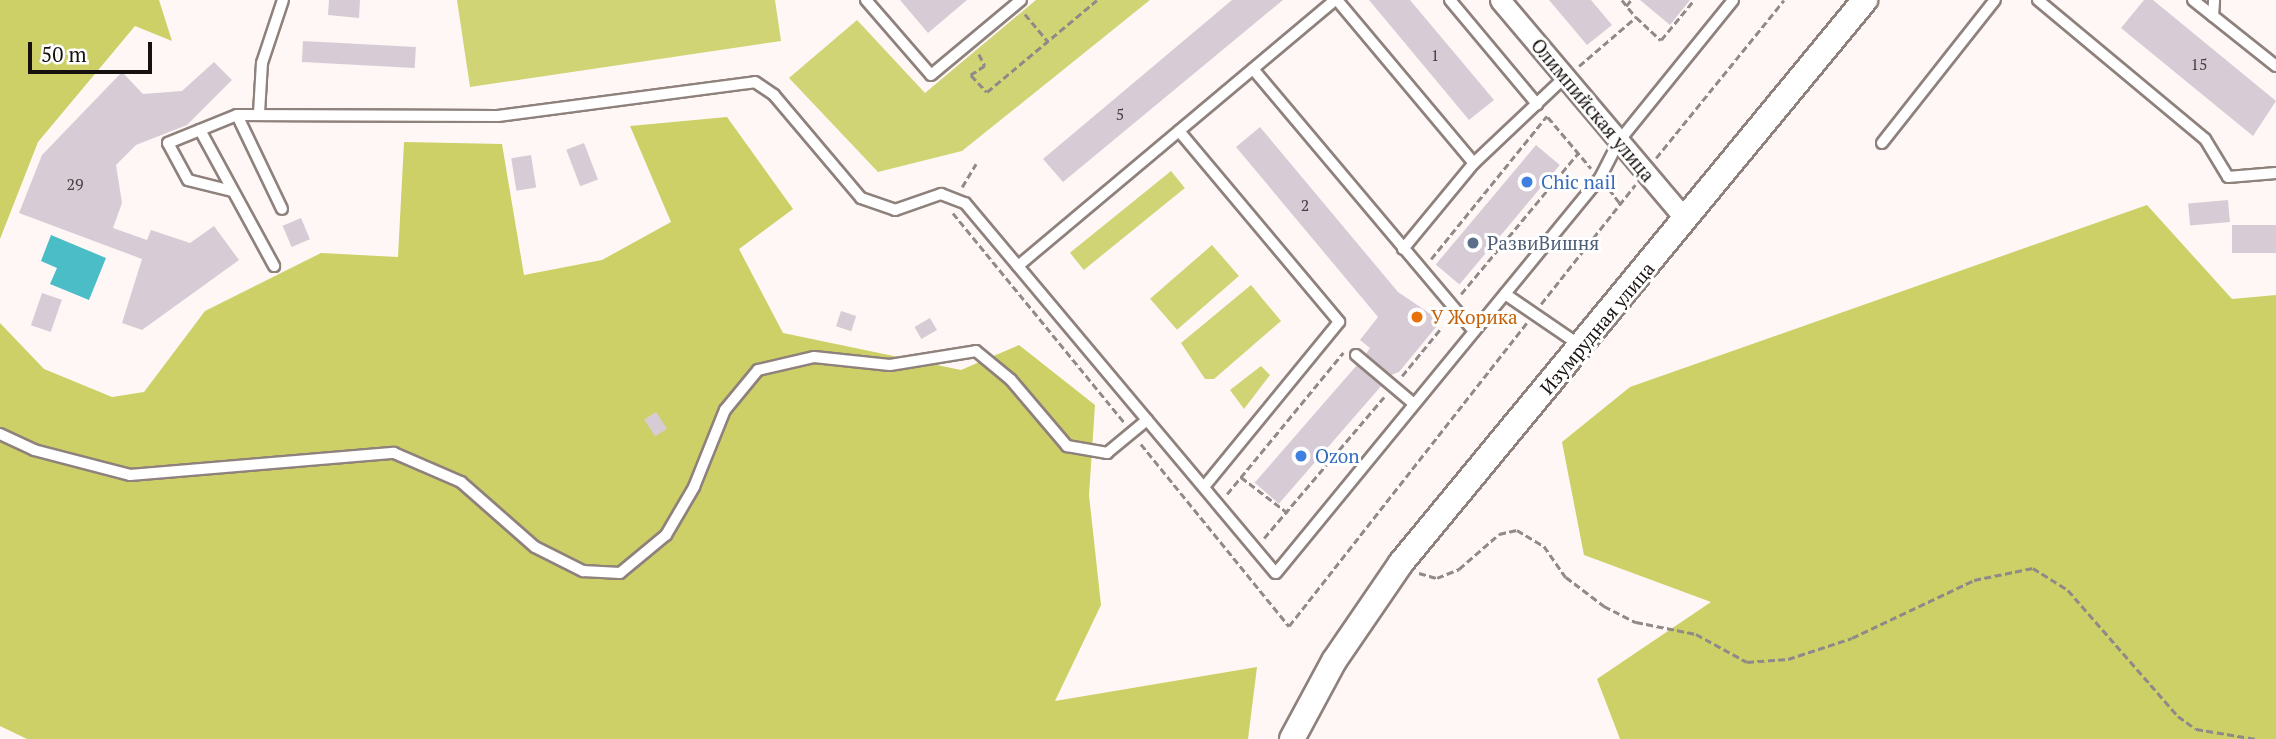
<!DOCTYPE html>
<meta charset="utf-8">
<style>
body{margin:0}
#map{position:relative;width:2276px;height:739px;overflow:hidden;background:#fef7f5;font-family:"PT Serif",serif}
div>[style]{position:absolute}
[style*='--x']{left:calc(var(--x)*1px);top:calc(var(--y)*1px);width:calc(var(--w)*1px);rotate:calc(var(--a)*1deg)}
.green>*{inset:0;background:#d0d474;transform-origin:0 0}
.forest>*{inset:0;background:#cdd066}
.water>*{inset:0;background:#4abdc7}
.building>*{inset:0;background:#d7ccd6;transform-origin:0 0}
.path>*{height:2.5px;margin-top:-1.25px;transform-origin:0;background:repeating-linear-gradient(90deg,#8f8987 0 7px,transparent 0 10.5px)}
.roads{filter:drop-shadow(2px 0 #8f817c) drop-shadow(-2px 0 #8f817c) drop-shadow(0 2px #8f817c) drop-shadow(0 -2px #8f817c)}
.service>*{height:10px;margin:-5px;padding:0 5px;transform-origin:5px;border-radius:5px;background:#fff}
.minor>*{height:19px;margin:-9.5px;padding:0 9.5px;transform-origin:9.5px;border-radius:9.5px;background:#fff}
.tertiary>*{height:24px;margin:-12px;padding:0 12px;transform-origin:12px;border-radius:12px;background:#fff}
.dots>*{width:19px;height:19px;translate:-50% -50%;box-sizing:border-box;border:4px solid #fff;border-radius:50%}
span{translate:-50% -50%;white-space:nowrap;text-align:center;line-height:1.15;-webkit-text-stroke:6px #fff;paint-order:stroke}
.number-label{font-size:16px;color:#464041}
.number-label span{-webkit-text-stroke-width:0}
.street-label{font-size:19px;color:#16110f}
.shop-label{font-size:19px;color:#366cbe}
.left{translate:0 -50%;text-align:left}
.service-label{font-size:19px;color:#4e5e75}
.food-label{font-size:19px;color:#c56008}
.scale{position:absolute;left:28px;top:42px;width:124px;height:32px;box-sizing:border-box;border:4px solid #16110f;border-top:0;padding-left:9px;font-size:21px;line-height:24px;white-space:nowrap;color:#16110f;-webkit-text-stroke:5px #fff;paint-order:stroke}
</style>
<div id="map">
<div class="green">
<div style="clip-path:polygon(457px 0,775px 0,781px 41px,470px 87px)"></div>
<div style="clip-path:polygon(1036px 0,1150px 0,962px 151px,878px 172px,789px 78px,857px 20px,925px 93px)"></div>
<div style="left:1171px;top:171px;width:22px;height:130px;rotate:51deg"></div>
<div style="left:1212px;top:245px;width:41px;height:82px;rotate:49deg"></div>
<div style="clip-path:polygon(1251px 285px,1281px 321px,1214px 379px,1205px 379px,1181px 343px)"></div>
<div style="clip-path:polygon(1261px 366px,1270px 375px,1244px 409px,1230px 390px)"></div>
</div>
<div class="forest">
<div style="clip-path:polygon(0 0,159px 0,172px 41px,135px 26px,38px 142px,0 239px)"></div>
<div style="clip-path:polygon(727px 117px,793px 209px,739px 249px,783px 333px,961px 370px,1019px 345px,1095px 405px,1089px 495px,1101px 605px,1055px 701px,1257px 667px,1248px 739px,27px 739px,0 726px,0 323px,44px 369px,112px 397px,144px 392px,205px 311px,321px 253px,398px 257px,404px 142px,502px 144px,524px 275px,602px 260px,671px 222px,630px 126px)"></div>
<div style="clip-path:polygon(2147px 205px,2232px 299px,2276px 295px,2276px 739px,1620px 739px,1597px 679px,1711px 602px,1584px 555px,1562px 442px,1630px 387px)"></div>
</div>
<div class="water">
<div style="clip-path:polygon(51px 235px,106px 258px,89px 300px,50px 284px,57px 268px,41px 261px)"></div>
</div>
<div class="building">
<div style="clip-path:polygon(329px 0,360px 0,359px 18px,328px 15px)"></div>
<div style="clip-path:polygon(900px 0,967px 0,928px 33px)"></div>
<div style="clip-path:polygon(1232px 0,1283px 0,1063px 182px,1043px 159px)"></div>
<div style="clip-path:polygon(1369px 0,1410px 0,1494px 100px,1469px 120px)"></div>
<div style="clip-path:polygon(1549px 0,1591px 0,1612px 25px,1587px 45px)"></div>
<div style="clip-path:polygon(1640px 0,1690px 0,1670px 25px)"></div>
<div style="clip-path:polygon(2144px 0,2153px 0,2276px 101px,2253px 136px,2121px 28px)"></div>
<div style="left:303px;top:41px;width:113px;height:21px;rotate:3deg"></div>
<div style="clip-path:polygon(214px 62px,232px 80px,187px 125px,136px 145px,116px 165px,122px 203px,113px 228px,147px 240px,151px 230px,190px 243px,214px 226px,239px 260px,142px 330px,122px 323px,142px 259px,19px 213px,42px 155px,122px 72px,143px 94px,182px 91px)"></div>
<div style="clip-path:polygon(1260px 127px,1398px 292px,1441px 321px,1399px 372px,1391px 375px,1366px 354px,1370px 348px,1360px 340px,1378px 317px,1236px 147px)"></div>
<div style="left:584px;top:143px;width:39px;height:19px;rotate:69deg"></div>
<div style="left:1536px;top:145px;width:31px;height:156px;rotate:40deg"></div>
<div style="left:531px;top:155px;width:33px;height:20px;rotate:81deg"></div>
<div style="left:2228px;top:200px;width:22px;height:40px;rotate:85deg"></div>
<div style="left:301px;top:218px;width:23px;height:20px;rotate:67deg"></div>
<div style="left:2276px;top:225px;width:28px;height:44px;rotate:90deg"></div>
<div style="left:42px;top:293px;width:21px;height:34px;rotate:19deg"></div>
<div style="left:841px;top:311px;width:16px;height:16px;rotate:18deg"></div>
<div style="left:930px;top:318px;width:14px;height:18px;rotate:60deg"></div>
<div style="left:1357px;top:365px;width:32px;height:156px;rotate:41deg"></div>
<div style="left:656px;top:412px;width:20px;height:14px;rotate:57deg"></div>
</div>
<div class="path">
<div style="--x:1622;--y:0;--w:22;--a:51"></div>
<div style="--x:1626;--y:6;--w:8;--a:-50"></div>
<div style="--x:1025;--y:14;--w:35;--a:50"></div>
<div style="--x:979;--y:54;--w:13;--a:63"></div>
<div style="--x:985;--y:66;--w:17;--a:147"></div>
<div style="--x:971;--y:75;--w:23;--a:47"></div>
<div style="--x:987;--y:92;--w:143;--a:-39.9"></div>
<div style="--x:1579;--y:66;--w:75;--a:-40.7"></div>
<div style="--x:1636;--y:17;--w:34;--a:43"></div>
<div style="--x:1661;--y:40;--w:52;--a:-50.5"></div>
<div style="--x:1548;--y:117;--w:67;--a:49.9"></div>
<div style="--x:1656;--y:158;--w:203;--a:-51"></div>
<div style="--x:962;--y:187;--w:27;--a:-59"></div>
<div style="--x:1609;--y:189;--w:18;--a:52"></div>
<div style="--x:953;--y:213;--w:270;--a:50.7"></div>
<div style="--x:1431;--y:259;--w:184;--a:-51"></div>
<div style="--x:1461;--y:294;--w:183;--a:-50.3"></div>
<div style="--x:1541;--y:304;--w:152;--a:-51.7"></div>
<div style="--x:1402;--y:376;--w:63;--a:-50.8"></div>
<div style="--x:1141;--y:444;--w:235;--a:50.9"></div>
<div style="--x:1289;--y:626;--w:385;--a:-51.9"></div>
<div style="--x:1241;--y:477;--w:59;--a:37.5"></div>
<div style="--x:1227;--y:494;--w:183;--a:-50.6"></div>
<div style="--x:1264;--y:538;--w:185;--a:-49.6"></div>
<div style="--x:1419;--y:573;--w:19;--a:16"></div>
<div style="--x:1437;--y:578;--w:24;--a:-22"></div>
<div style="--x:1459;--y:569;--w:53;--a:-41.2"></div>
<div style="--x:1499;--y:534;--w:18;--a:-13"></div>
<div style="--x:1517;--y:530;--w:31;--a:31"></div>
<div style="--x:1544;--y:546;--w:38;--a:55"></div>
<div style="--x:1566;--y:577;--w:48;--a:37.3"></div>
<div style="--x:1604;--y:606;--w:36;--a:27"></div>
<div style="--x:1636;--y:622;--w:61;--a:11.3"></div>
<div style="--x:1696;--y:634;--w:58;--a:28.8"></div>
<div style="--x:1747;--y:662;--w:41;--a:-4.2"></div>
<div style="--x:1788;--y:659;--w:67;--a:-18.2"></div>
<div style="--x:1852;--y:638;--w:135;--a:-25.4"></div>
<div style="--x:1974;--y:580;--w:60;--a:-11.5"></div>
<div style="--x:2033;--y:568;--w:41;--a:32.2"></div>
<div style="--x:2068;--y:590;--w:167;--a:48.9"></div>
<div style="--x:2178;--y:716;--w:22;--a:36"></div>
<div style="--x:2196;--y:729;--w:61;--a:9.5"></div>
</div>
<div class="roads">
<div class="service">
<div style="--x:866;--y:0;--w:99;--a:49.1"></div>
<div style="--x:931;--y:75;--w:117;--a:-39.8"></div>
<div style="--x:1337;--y:0;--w:213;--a:50"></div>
<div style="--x:1450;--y:0;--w:136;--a:50.1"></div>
<div style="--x:2038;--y:0;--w:217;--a:39.8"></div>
<div style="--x:2205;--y:139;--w:44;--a:58.8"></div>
<div style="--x:2228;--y:177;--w:48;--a:-4.8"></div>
<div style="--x:2193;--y:0;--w:106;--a:38.5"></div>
<div style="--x:2213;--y:16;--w:16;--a:-86"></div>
<div style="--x:1253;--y:69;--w:343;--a:49.9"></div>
<div style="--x:259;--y:113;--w:50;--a:-86.6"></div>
<div style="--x:262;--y:63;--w:66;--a:-71.6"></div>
<div style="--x:237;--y:115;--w:104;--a:64.4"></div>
<div style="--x:200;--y:130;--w:155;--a:61.4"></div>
<div style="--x:1179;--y:131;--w:249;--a:50"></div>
<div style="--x:1339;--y:322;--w:213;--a:129.3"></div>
<div style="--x:1882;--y:143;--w:182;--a:-51.7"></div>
<div style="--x:232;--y:191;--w:45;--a:-166"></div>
<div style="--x:188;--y:180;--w:42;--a:-118.4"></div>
<div style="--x:168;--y:143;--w:74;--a:-22.1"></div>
<div style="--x:237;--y:115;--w:261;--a:0.2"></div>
<div style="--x:498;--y:116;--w:259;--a:-7.5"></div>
<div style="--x:755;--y:82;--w:23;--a:34"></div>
<div style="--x:774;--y:95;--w:135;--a:49.8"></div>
<div style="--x:861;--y:198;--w:36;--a:19"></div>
<div style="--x:895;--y:210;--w:49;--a:-19.2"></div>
<div style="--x:941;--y:194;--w:26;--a:21"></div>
<div style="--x:965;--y:203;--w:483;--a:50"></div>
<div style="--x:1276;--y:573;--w:511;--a:-50.64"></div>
<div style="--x:1600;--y:178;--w:42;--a:-62.8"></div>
<div style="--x:1619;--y:141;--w:181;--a:-51"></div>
<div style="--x:1403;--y:249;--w:112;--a:-50.5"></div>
<div style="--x:1474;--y:163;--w:125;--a:-43.4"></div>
<div style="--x:1018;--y:266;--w:414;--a:-40"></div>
<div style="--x:1505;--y:294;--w:92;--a:34.4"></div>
<div style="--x:1356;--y:355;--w:76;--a:40.2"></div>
<div style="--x:0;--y:434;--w:38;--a:25"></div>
<div style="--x:34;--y:450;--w:99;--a:14.6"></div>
<div style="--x:130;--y:475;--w:265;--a:-4.8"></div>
<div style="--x:394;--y:453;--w:73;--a:23.4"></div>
<div style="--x:461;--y:482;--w:98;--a:41.3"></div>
<div style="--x:535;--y:547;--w:54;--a:26.6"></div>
<div style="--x:583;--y:571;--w:37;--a:3"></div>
<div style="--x:620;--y:573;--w:60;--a:-39.6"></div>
<div style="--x:666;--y:535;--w:56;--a:-59.7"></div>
<div style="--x:694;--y:487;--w:83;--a:-68.1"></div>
<div style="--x:725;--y:410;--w:52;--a:-50.5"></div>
<div style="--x:758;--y:370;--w:57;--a:-13.1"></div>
<div style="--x:814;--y:357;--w:76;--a:6"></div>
<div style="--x:890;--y:365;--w:87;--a:-9.2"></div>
<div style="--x:976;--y:351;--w:45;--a:39.6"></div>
<div style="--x:1011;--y:380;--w:87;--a:49.7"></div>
<div style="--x:1067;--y:446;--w:41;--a:9.9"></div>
<div style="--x:1107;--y:453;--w:52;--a:-39.5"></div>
</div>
<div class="minor">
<div style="--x:1500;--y:0;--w:288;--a:49.8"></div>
</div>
<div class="tertiary">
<div style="--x:1292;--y:739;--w:89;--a:-61.7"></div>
<div style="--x:1334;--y:661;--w:119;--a:-55.6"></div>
<div style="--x:1401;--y:563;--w:730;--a:-50.51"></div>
</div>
</div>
<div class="dots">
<div style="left:1527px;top:182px;background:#3f7fe0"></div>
<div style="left:1473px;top:243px;background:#5c6f8a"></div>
<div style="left:1417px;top:317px;background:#e8710a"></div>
<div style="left:1301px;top:456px;background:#3f7fe0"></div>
</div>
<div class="number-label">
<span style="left:1435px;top:55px">1</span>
<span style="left:2199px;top:64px">15</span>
<span style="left:1120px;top:114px">5</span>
<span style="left:75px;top:184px">29</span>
<span style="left:1305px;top:205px">2</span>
</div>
<div class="street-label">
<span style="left:1593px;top:110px;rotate:50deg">Олимпийская улица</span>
<span style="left:1597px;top:328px;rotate:-50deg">Изумрудная улица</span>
</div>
<div class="shop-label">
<span class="left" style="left:1541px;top:182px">Chic nail</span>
<span class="left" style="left:1315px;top:456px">Ozon</span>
</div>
<div class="service-label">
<span class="left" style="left:1487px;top:243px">РазвиВишня</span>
</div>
<div class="food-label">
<span class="left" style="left:1431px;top:317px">У Жорика</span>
</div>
<div class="scale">50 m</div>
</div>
